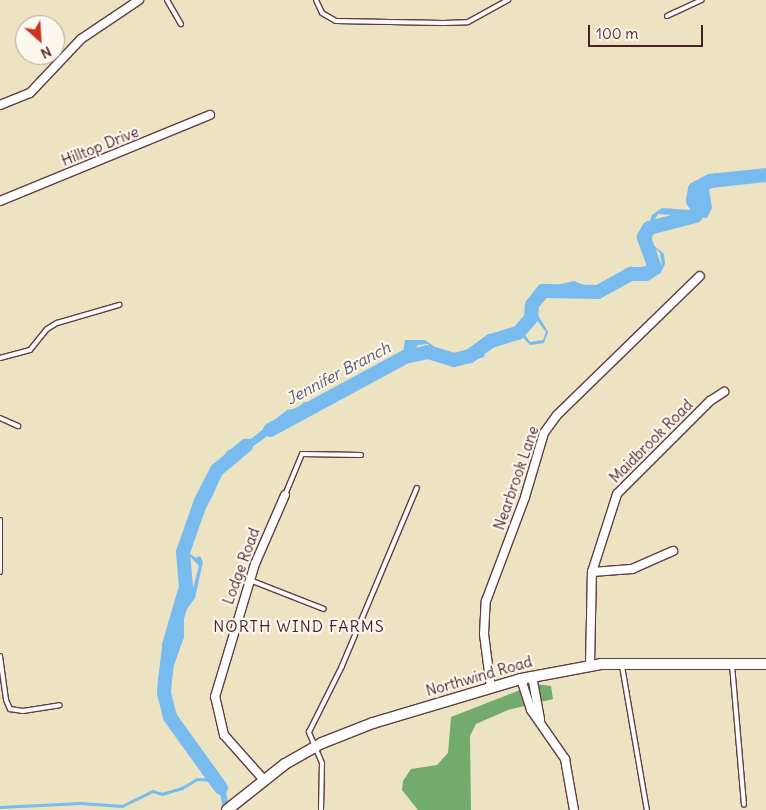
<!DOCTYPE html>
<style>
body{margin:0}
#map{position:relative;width:766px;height:810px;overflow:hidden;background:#ebe3c2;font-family:Delius,sans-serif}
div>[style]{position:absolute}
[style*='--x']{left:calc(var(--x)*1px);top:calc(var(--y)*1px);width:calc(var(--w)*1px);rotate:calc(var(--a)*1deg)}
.forest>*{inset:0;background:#72ab6b}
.water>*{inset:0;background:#78bcef}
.stream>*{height:2.5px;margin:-1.25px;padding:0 1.25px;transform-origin:1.25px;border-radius:1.25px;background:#78bcef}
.river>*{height:14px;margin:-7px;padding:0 7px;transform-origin:7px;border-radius:7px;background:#78bcef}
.roads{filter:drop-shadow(1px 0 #623c42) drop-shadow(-1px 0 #623c42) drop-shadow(0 1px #623c42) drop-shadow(0 -1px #623c42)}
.lane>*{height:4px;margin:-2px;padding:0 2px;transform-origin:2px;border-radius:2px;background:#fff}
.street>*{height:8px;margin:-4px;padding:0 4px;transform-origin:4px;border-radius:4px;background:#fff}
.secondary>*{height:10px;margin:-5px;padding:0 5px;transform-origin:5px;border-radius:5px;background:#fff}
span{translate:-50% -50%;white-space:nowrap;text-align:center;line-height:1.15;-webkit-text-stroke:4.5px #fbf7ec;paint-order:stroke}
.street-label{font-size:15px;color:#4a1f2b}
.water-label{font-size:16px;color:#5a5670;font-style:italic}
.neighbourhood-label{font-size:16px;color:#4a1f2b;letter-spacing:1px}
.north{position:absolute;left:15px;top:15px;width:50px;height:50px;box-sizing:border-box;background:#fbf7ec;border:1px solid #b4a19f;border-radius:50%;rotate:154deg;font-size:14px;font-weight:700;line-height:20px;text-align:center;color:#4a1f2b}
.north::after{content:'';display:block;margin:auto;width:18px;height:22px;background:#c8321e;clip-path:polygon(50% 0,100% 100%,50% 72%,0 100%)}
.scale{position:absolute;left:588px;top:25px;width:115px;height:22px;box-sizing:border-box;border:2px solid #4a1f2b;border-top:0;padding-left:6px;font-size:15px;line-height:18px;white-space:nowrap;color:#4a1f2b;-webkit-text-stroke:4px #fbf7ec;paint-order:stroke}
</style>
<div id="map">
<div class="forest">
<div style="clip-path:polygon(536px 684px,551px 686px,553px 699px,508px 710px,476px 724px,470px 736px,471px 810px,418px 810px,402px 790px,403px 781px,411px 769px,437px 765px,448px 753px,451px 717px)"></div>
</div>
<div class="water">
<div style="clip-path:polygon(714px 173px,741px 176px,766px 173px,766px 178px,735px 180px,719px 177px,708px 182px,712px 208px,707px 218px,658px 214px,646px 235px,647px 240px,664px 254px,665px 264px,660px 274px,635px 270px,604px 294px,566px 284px,535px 301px,535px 310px,548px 332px,544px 343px,530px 345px,518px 332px,510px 331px,488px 342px,484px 357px,462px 364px,447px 360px,428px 344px,418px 345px,393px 371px,342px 391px,296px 415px,255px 445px,227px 460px,213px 495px,187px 543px,189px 553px,196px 558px,200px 556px,203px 562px,195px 598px,184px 613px,184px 637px,167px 685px,172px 697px,172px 722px,194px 742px,225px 788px,230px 810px,223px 810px,219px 787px,211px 771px,194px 745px,180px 736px,169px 722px,165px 709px,164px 685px,179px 636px,181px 610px,193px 588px,199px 566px,185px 551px,186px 533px,202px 510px,212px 490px,214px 473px,227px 451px,252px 438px,287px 410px,298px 408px,304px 402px,313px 403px,342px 384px,394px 366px,402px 357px,405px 340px,425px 340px,452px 359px,462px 361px,489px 338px,510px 329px,521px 329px,530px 342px,543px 340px,546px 332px,532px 314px,535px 290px,574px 281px,599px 291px,636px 268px,647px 266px,658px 271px,662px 265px,660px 253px,644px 238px,652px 215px,662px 208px,690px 210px,697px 200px,703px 182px)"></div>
</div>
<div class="stream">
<div style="--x:0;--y:807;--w:80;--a:-2.9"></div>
<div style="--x:80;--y:803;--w:42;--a:4.1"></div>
<div style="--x:122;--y:806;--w:34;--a:-26"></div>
<div style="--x:153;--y:791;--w:9;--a:18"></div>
<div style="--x:162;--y:794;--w:21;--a:-17"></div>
<div style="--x:182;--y:788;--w:17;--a:-31"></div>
<div style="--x:197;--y:779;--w:19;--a:3"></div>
</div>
<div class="river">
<div style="--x:270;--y:430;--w:153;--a:-28.4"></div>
<div style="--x:405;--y:357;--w:24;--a:-12"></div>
<div style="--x:428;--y:352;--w:27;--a:17"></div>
<div style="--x:454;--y:360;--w:16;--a:-14"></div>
<div style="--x:470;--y:356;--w:26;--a:-36"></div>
<div style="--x:491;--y:341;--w:28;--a:-17"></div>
<div style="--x:518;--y:333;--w:20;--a:-49"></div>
<div style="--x:531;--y:318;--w:13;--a:-86"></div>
<div style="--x:532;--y:305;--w:18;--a:-52"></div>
<div style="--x:543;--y:291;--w:55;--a:1"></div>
<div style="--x:598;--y:292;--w:38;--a:-29"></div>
<div style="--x:631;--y:274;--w:15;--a:0"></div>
<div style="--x:646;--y:274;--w:11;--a:-34"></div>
<div style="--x:655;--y:268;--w:33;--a:-110"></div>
<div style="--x:644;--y:237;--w:10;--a:-61"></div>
<div style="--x:649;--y:228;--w:48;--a:-14.6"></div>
<div style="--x:695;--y:216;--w:7;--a:-56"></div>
<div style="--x:699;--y:210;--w:11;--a:-124"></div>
<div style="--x:693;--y:201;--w:12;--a:-81"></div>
<div style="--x:695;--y:189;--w:17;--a:-28"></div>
<div style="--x:710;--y:181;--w:56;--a:-6.1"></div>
<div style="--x:221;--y:788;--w:87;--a:-125.7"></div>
<div style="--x:170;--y:717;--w:25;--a:-104"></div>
<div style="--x:164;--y:693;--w:13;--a:-86"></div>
<div style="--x:165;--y:680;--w:35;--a:-83"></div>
<div style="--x:169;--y:645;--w:60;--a:-73.7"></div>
<div style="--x:186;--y:587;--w:35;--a:-95"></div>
<div style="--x:183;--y:552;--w:54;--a:-70.6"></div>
<div style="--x:201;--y:501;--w:35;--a:-63"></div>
<div style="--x:217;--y:470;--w:38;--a:-40"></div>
</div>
<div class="roads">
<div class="lane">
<div style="--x:167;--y:0;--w:28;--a:60"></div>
<div style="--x:316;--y:0;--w:14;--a:65"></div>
<div style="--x:322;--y:13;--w:16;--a:30"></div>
<div style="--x:336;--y:21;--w:107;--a:1.1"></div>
<div style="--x:443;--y:23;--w:25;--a:-2"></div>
<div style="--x:468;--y:22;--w:46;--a:-28.8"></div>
<div style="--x:667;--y:16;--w:38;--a:-25"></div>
<div style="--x:0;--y:358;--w:31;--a:-15"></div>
<div style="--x:30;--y:350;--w:27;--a:-51"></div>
<div style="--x:47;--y:329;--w:12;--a:-31"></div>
<div style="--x:57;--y:323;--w:65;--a:-16.2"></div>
<div style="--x:0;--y:418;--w:20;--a:24"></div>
<div style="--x:285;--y:495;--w:44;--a:-67.5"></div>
<div style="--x:302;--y:454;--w:59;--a:1"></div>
<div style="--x:0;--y:520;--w:52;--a:90"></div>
<div style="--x:250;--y:580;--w:79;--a:21.4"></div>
<div style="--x:0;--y:656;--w:44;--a:82.2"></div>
<div style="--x:6;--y:700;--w:10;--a:66"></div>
<div style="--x:10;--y:709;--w:13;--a:9"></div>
<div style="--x:23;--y:711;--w:37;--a:-9"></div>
<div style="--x:732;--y:665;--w:140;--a:85.1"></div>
<div style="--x:622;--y:666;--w:146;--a:80.2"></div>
<div style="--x:321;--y:810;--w:47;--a:-88.8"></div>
<div style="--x:322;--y:763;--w:34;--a:-113"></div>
<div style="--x:309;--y:732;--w:74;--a:-63.4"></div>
<div style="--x:342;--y:666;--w:193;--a:-67.2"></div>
</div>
<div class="street">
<div style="--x:0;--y:105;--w:32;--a:-22"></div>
<div style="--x:30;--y:93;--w:74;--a:-46.6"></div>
<div style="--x:81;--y:39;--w:70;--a:-33.9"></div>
<div style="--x:0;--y:201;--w:227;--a:-22.3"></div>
<div style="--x:592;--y:572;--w:40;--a:-4.3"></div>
<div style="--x:632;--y:569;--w:45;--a:-23.7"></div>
<div style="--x:590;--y:665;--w:93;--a:-88.8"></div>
<div style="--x:592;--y:572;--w:82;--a:-72.2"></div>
<div style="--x:617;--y:494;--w:132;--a:-45"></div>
<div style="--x:710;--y:401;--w:17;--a:-33"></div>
<div style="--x:532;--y:676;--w:44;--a:79.5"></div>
<div style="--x:521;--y:679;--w:33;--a:72"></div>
<div style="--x:531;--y:710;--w:60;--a:55.2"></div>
<div style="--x:565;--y:759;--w:52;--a:80"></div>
<div style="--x:491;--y:688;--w:54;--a:-97.4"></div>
<div style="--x:484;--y:634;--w:33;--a:-87"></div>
<div style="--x:486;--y:601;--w:111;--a:-69.4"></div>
<div style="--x:525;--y:497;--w:67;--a:-73.5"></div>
<div style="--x:544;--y:433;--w:22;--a:-54"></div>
<div style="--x:557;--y:415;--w:199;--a:-44.2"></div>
<div style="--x:264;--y:780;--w:60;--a:-131.6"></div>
<div style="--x:224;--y:735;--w:39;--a:-103"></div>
<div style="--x:215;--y:697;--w:139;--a:-73.3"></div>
<div style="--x:255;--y:564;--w:75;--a:-66.5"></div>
</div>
<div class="secondary">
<div style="--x:227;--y:810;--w:74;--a:-38.4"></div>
<div style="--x:285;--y:764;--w:43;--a:-29.6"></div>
<div style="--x:322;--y:743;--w:55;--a:-21.4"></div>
<div style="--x:373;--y:723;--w:154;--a:-16.6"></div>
<div style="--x:521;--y:679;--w:81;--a:-10.6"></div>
<div style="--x:601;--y:664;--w:165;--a:0"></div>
</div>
</div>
<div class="street-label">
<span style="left:100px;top:146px;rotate:-22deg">Hilltop Drive</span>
<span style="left:651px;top:441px;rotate:-45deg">Maidbrook Road</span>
<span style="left:516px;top:478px;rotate:-71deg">Nearbrook Lane</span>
<span style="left:241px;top:566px;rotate:-70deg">Lodge Road</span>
<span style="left:479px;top:676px;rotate:-16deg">Northwind Road</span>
</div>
<div class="water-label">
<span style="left:338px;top:373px;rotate:-28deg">Jennifer Branch</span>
</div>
<div class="neighbourhood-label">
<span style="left:299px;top:626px">NORTH WIND FARMS</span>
</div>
<div class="north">N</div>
<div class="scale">100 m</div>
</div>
